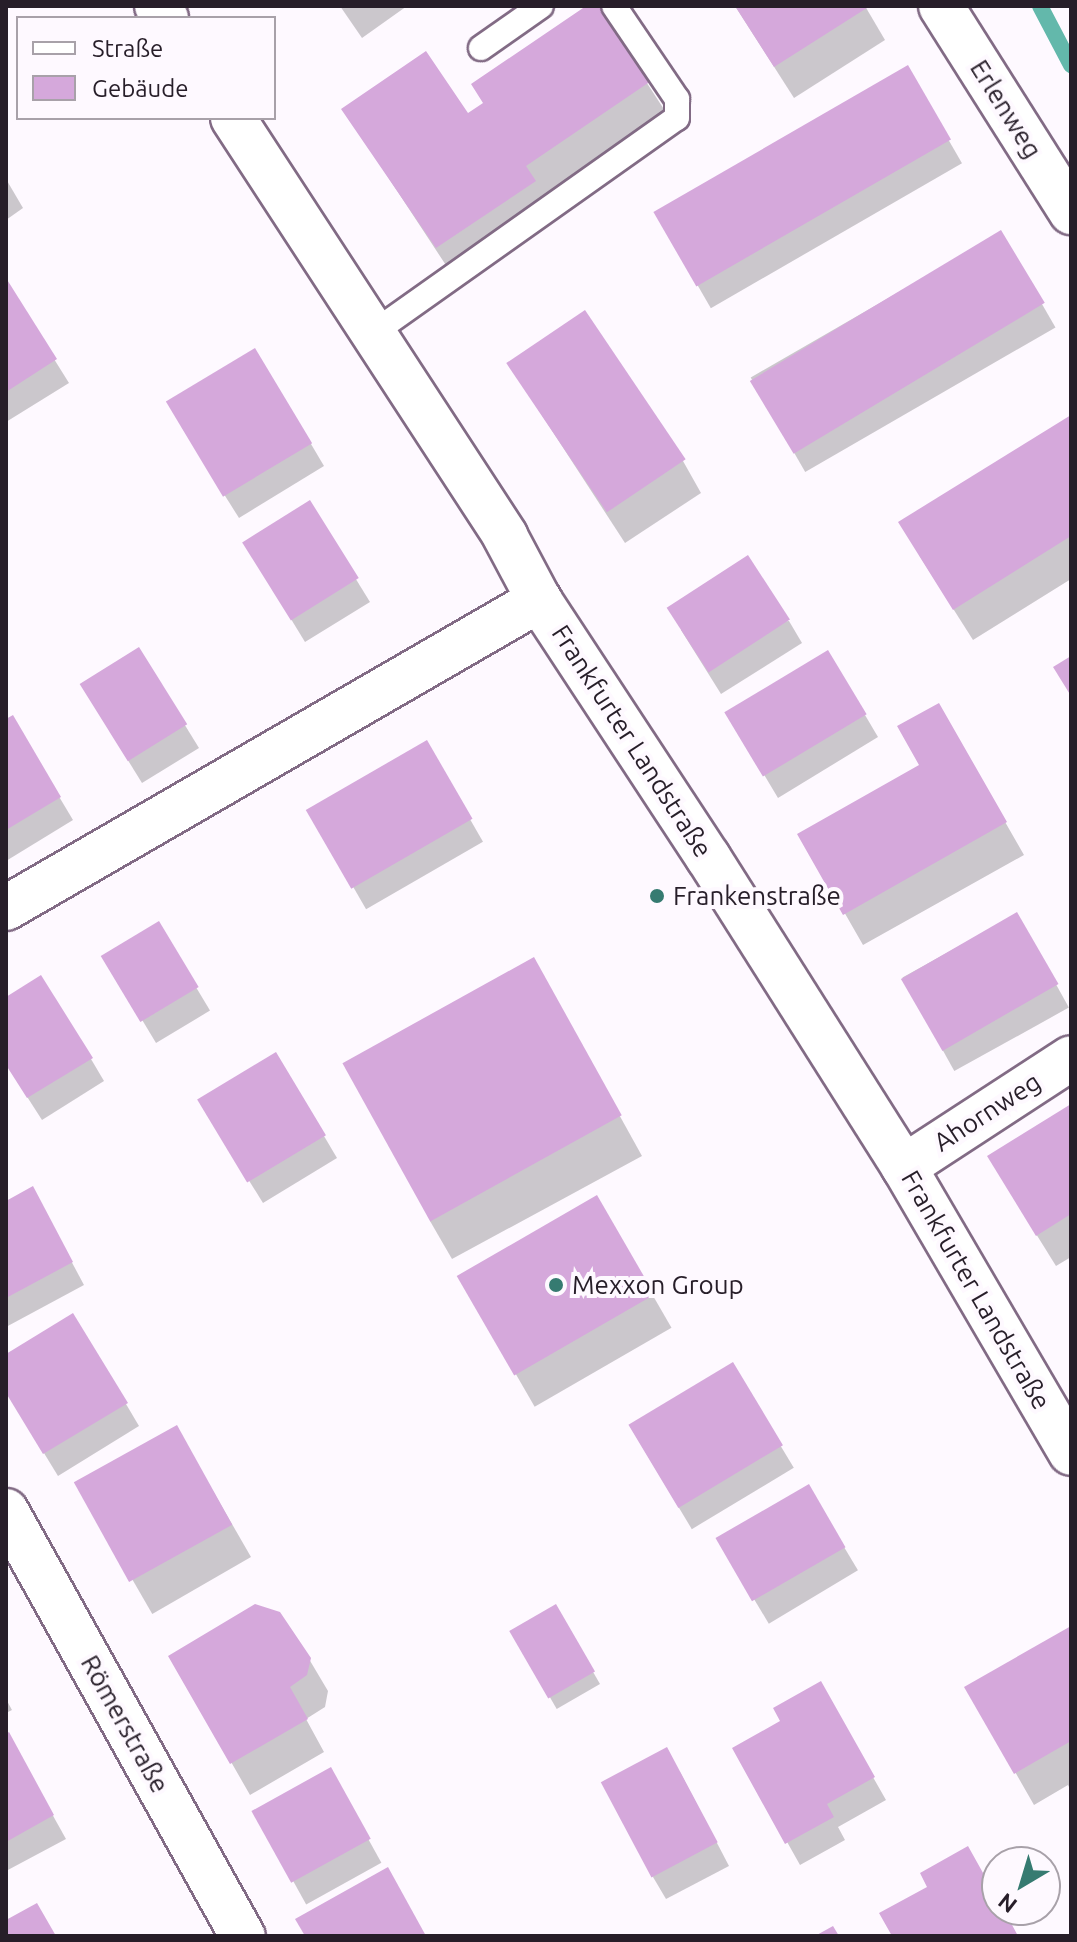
<!DOCTYPE html>
<meta charset="utf-8">
<style>
body{margin:0}
#map{position:relative;width:1077px;height:1942px;overflow:hidden;background:#fef9ff;font-family:Ubuntu,sans-serif}
div>[style]{position:absolute}
[style*='--x']{left:calc(var(--x)*1px);top:calc(var(--y)*1px);width:calc(var(--w)*1px);rotate:calc(var(--a)*1deg)}
.shadow>*{inset:0;background:#0003;transform-origin:0 0}
.stream>*{height:16px;margin:-8px;padding:0 8px;transform-origin:8px;border-radius:8px;background:#63b8ab}
.building>*{inset:0;background:#d5a8db;transform-origin:0 0}
.roads{filter:drop-shadow(2px 0 #826b85) drop-shadow(-2px 0 #826b85) drop-shadow(0 2px #826b85) drop-shadow(0 -2px #826b85)}
.lane>*{height:24px;margin:-12px;padding:0 12px;transform-origin:12px;border-radius:12px;background:#fff}
.street>*{height:44px;margin:-22px;padding:0 22px;transform-origin:22px;border-radius:22px;background:#fff}
.secondary>*{height:44px;margin:-22px;padding:0 22px;transform-origin:22px;border-radius:22px;background:#fff}
.dots>*{width:22px;height:22px;translate:-50% -50%;box-sizing:border-box;border:4px solid #fef9ff;border-radius:50%}
span{translate:-50% -50%;white-space:nowrap;text-align:center;line-height:1.15;-webkit-text-stroke:8px #fef9ff;paint-order:stroke}
.street-label{font-size:26px;color:#271e29}
.poi-label{font-size:26px;color:#271e29}
.left{translate:0 -50%;text-align:left}
.frame{position:absolute;inset:0;border:8px solid #271e29;pointer-events:none}
.legend{position:absolute;left:16px;top:16px;width:260px;height:104px;box-sizing:border-box;background:#fef9ff;border:2px solid #a8a1a9;margin:0;padding:10px 14px;list-style:none;font-size:24px;color:#271e29}
.legend li{display:flex;align-items:center;gap:16px;height:40px}
.legend b{width:40px;border:2px solid #a8a1a9}
.north{position:absolute;left:981px;top:1846px;width:80px;height:80px;box-sizing:border-box;background:#fef9ff;border:2px solid #a8a1a9;border-radius:50%;rotate:218deg;font-size:22px;font-weight:700;line-height:32px;text-align:center;color:#271e29}
.north::after{content:'';display:block;margin:auto;width:28px;height:36px;background:#367b71;clip-path:polygon(50% 0,100% 100%,50% 72%,0 100%)}
</style>
<div id="map">
<div class="shadow">
<div style="clip-path:polygon(340px 6px,407px 6px,362px 38px)"></div>
<div style="clip-path:polygon(590px 6px,597px 6px,667px 114px,455px 279px,344px 110px,467px 116px,485px 104px)"></div>
<div style="clip-path:polygon(735px 6px,865px 6px,885px 40px,794px 98px)"></div>
<div style="left:907px;top:68px;width:110px;height:290px;rotate:60deg"></div>
<div style="clip-path:polygon(6px 179px,23px 208px,6px 220px)"></div>
<div style="left:1001px;top:233px;width:109px;height:289px;rotate:60deg"></div>
<div style="clip-path:polygon(6px 282px,69px 383px,6px 422px)"></div>
<div style="clip-path:polygon(508px 363px,683px 461px,701px 493px,625px 543px)"></div>
<div style="clip-path:polygon(1071px 417px,1071px 579px,973px 640px,919px 555px)"></div>
<div style="clip-path:polygon(181px 426px,311px 444px,324px 466px,239px 518px)"></div>
<div style="clip-path:polygon(309px 503px,370px 602px,305px 642px,258px 565px)"></div>
<div style="clip-path:polygon(789px 621px,802px 643px,721px 694px,681px 630px)"></div>
<div style="clip-path:polygon(138px 649px,199px 748px,142px 783px,95px 707px)"></div>
<div style="clip-path:polygon(938px 705px,1024px 855px,863px 945px,800px 835px,922px 766px)"></div>
<div style="clip-path:polygon(865px 715px,878px 737px,778px 798px,741px 736px)"></div>
<div style="clip-path:polygon(12px 718px,73px 820px,6px 861px,6px 722px)"></div>
<div style="left:426px;top:743px;width:114px;height:135px;rotate:60deg"></div>
<div style="left:1017px;top:914px;width:107px;height:131px;rotate:61deg"></div>
<div style="left:158px;top:924px;width:101px;height:63px;rotate:59deg"></div>
<div style="clip-path:polygon(6px 999px,91px 1059px,104px 1081px,42px 1120px,6px 1064px)"></div>
<div style="clip-path:polygon(555px 999px,642px 1156px,452px 1259px,430px 1221px)"></div>
<div style="clip-path:polygon(1071px 1106px,1071px 1257px,1056px 1266px,1008px 1189px)"></div>
<div style="clip-path:polygon(213px 1123px,324px 1136px,337px 1158px,263px 1203px)"></div>
<div style="left:596px;top:1197px;width:151px;height:158px;rotate:60deg"></div>
<div style="clip-path:polygon(6px 1203px,45px 1212px,84px 1285px,6px 1327px)"></div>
<div style="clip-path:polygon(6px 1356px,126px 1404px,139px 1426px,58px 1476px,6px 1391px)"></div>
<div style="left:732px;top:1365px;width:120px;height:119px;rotate:59deg"></div>
<div style="left:176px;top:1427px;width:150px;height:114px;rotate:60deg"></div>
<div style="left:808px;top:1487px;width:97px;height:104px;rotate:59deg"></div>
<div style="left:555px;top:1606px;width:90px;height:50px;rotate:60deg"></div>
<div style="clip-path:polygon(1071px 1628px,1071px 1791px,1068px 1785px,1034px 1805px,967px 1688px)"></div>
<div style="clip-path:polygon(171px 1657px,309px 1659px,328px 1691px,325px 1707px,306px 1719px,324px 1752px,250px 1795px)"></div>
<div style="clip-path:polygon(820px 1684px,886px 1800px,838px 1827px,845px 1840px,800px 1865px,735px 1749px,783px 1722px)"></div>
<div style="clip-path:polygon(6px 1699px,12px 1710px,6px 1713px)"></div>
<div style="clip-path:polygon(8px 1735px,66px 1839px,6px 1871px,6px 1736px)"></div>
<div style="left:330px;top:1770px;width:106px;height:86px;rotate:61deg"></div>
<div style="clip-path:polygon(680px 1772px,729px 1866px,666px 1899px,653px 1877px)"></div>
</div>
<div class="stream">
<div style="--x:1040;--y:6;--w:67;--a:62.3"></div>
</div>
<div class="building">
<div style="clip-path:polygon(586px 6px,599px 6px,651px 81px,526px 166px,536px 181px,436px 248px,341px 109px,426px 51px,468px 113px,483px 103px,471px 84px)"></div>
<div style="clip-path:polygon(735px 6px,870px 6px,774px 67px)"></div>
<div style="left:908px;top:65px;width:86px;height:294px;rotate:60deg"></div>
<div style="left:1001px;top:230px;width:85px;height:293px;rotate:59deg"></div>
<div style="clip-path:polygon(6px 278px,57px 359px,6px 392px)"></div>
<div style="left:585px;top:310px;width:180px;height:95px;rotate:56deg"></div>
<div style="left:255px;top:348px;width:111px;height:104px;rotate:59deg"></div>
<div style="clip-path:polygon(1071px 415px,1071px 536px,953px 610px,898px 522px)"></div>
<div style="left:310px;top:500px;width:92px;height:80px;rotate:58deg"></div>
<div style="left:748px;top:555px;width:77px;height:97px;rotate:57deg"></div>
<div style="left:139px;top:647px;width:91px;height:70px;rotate:58deg"></div>
<div style="left:828px;top:650px;width:75px;height:121px;rotate:59deg"></div>
<div style="clip-path:polygon(1071px 656px,1071px 696px,1053px 667px)"></div>
<div style="clip-path:polygon(939px 703px,1007px 822px,843px 915px,797px 834px,919px 765px,897px 726px)"></div>
<div style="clip-path:polygon(13px 715px,61px 797px,6px 830px,6px 719px)"></div>
<div style="left:427px;top:740px;width:91px;height:140px;rotate:60deg"></div>
<div style="left:1017px;top:912px;width:83px;height:134px;rotate:60deg"></div>
<div style="left:159px;top:921px;width:77px;height:68px;rotate:59deg"></div>
<div style="left:534px;top:957px;width:181px;height:219px;rotate:61deg"></div>
<div style="clip-path:polygon(41px 975px,93px 1058px,27px 1098px,6px 1065px,6px 997px)"></div>
<div style="left:276px;top:1052px;width:97px;height:92px;rotate:59deg"></div>
<div style="clip-path:polygon(1071px 1104px,1071px 1214px,1036px 1236px,987px 1156px)"></div>
<div style="clip-path:polygon(33px 1186px,73px 1262px,6px 1298px,6px 1201px)"></div>
<div style="left:597px;top:1195px;width:115px;height:162px;rotate:60deg"></div>
<div style="clip-path:polygon(73px 1313px,128px 1403px,43px 1454px,6px 1393px,6px 1354px)"></div>
<div style="left:733px;top:1362px;width:97px;height:122px;rotate:59deg"></div>
<div style="left:177px;top:1425px;width:114px;height:118px;rotate:61deg"></div>
<div style="left:809px;top:1484px;width:73px;height:108px;rotate:60deg"></div>
<div style="clip-path:polygon(255px 1604px,280px 1612px,311px 1658px,307px 1675px,290px 1687px,308px 1719px,230px 1764px,168px 1656px)"></div>
<div style="left:556px;top:1604px;width:78px;height:54px;rotate:60deg"></div>
<div style="clip-path:polygon(1071px 1626px,1071px 1741px,1014px 1774px,964px 1687px)"></div>
<div style="clip-path:polygon(821px 1681px,875px 1777px,827px 1804px,834px 1817px,785px 1844px,732px 1748px,780px 1721px,773px 1708px)"></div>
<div style="clip-path:polygon(9px 1732px,54px 1815px,6px 1842px,6px 1734px)"></div>
<div style="left:667px;top:1747px;width:108px;height:75px;rotate:62deg"></div>
<div style="left:331px;top:1767px;width:82px;height:91px;rotate:61deg"></div>
<div style="clip-path:polygon(968px 1846px,997px 1898px,997px 1910px,1004px 1910px,1018px 1936px,892px 1936px,879px 1913px,927px 1887px,920px 1873px)"></div>
<div style="clip-path:polygon(388px 1867px,426px 1936px,305px 1936px,295px 1919px)"></div>
<div style="clip-path:polygon(37px 1903px,56px 1936px,6px 1936px,6px 1920px)"></div>
<div style="clip-path:polygon(833px 1926px,839px 1936px,815px 1936px)"></div>
</div>
<div class="roads">
<div class="lane">
<div style="--x:481;--y:48;--w:73;--a:-35"></div>
<div style="--x:373;--y:333;--w:372;--a:-35.3"></div>
<div style="--x:677;--y:118;--w:19;--a:-90"></div>
<div style="--x:677;--y:99;--w:112;--a:-124.1"></div>
</div>
<div class="street">
<div style="--x:941;--y:6;--w:244;--a:57.7"></div>
<div style="--x:6;--y:908;--w:616;--a:-30.02"></div>
<div style="--x:904;--y:1167;--w:199;--a:-33.1"></div>
<div style="--x:6;--y:1511;--w:487;--a:60.9"></div>
</div>
<div class="secondary">
<div style="--x:157;--y:6;--w:15;--a:53"></div>
<div style="--x:233;--y:118;--w:499;--a:56.9"></div>
<div style="--x:505;--y:536;--w:72;--a:62"></div>
<div style="--x:539;--y:600;--w:308;--a:56.7"></div>
<div style="--x:708;--y:857;--w:367;--a:57.7"></div>
<div style="--x:904;--y:1167;--w:331;--a:59.7"></div>
</div>
</div>
<div class="dots">
<div style="left:657px;top:896px;background:#367b71"></div>
<div style="left:556px;top:1285px;background:#367b71"></div>
</div>
<div class="street-label">
<span style="left:1006px;top:109px;rotate:58deg">Erlenweg</span>
<span style="left:632px;top:741px;rotate:57deg">Frankfurter Landstraße</span>
<span style="left:987px;top:1112px;rotate:-33deg">Ahornweg</span>
<span style="left:976px;top:1290px;rotate:60deg">Frankfurter Landstraße</span>
<span style="left:125px;top:1724px;rotate:61deg">Römerstraße</span>
</div>
<div class="poi-label">
<span class="left" style="left:673px;top:896px">Frankenstraße</span>
<span class="left" style="left:572px;top:1285px">Mexxon Group</span>
</div>
<div class="frame"></div>
<ul class="legend">
<li><b style="height:10px;background:#fff"></b>Straße</li>
<li><b style="height:22px;background:#d5a8db"></b>Gebäude</li>
</ul>
<div class="north">N</div>
</div>
